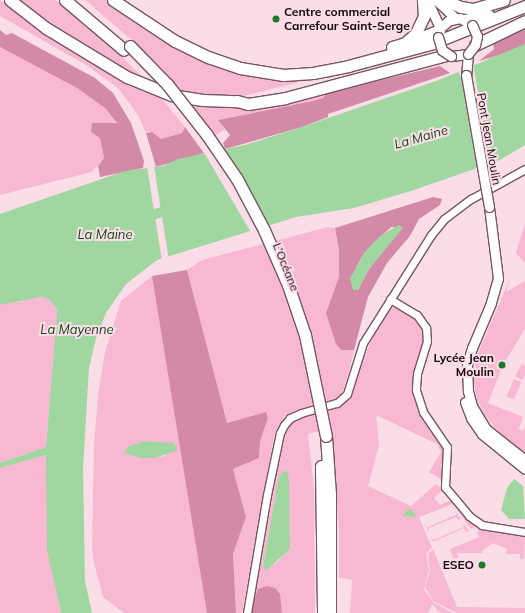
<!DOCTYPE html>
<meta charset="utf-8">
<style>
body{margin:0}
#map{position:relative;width:525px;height:613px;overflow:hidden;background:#fbdde8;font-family:Mulish,sans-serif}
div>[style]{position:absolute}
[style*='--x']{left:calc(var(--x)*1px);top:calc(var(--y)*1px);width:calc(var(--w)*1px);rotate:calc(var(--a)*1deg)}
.green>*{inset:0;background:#f9b8d1;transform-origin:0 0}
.forest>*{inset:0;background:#d28aa7}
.water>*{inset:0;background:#a0d6a0}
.pier>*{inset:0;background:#fbdde8;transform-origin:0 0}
.river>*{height:10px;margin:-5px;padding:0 5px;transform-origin:5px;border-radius:5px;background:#a0d6a0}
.roads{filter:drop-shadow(1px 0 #755662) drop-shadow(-1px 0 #755662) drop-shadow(0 1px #755662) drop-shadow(0 -1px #755662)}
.minor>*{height:7px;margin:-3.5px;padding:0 3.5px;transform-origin:3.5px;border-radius:3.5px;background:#fff}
.major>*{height:9px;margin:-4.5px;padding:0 4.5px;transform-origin:4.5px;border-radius:4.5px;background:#fff}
.highway>*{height:11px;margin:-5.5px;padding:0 5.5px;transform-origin:5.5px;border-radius:5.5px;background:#fff}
.bridges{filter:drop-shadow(1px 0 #755662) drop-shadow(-1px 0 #755662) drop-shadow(0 1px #755662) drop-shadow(0 -1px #755662)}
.major-bridge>*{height:9px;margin:-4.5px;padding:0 4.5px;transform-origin:4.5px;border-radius:4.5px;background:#fff}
.highway-bridge>*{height:11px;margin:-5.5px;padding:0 5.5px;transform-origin:5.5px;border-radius:5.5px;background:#fff}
.dots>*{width:11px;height:11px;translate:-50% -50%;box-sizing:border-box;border:2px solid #fbdde8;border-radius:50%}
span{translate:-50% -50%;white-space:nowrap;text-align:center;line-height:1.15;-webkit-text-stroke:4px #fbdde8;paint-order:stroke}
.poi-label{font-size:12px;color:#14080d;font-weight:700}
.left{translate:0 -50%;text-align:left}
.right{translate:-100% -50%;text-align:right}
.street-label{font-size:12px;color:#14080d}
.water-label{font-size:13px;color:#0e4614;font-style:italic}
</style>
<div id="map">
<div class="green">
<div style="clip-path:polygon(0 0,58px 41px,123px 80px,162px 99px,185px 127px,182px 133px,161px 139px,149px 131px,146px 133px,138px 115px,118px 88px,86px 65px,0 16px)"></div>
<div style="clip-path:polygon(16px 0,55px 0,102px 36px,148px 83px,44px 23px)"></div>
<div style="clip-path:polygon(85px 0,106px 0,153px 33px,211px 63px,308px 80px,243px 96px,182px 93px,134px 42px)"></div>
<div style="clip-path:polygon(0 47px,77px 88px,105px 108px,117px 124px,92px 124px,100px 138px,104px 158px,92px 172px,0 195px)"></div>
<div style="clip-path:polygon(327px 93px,323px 98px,313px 101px,218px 120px,225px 129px,215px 136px,191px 104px,239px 107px)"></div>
<div style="clip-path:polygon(525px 223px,525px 263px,516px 253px)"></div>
<div style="clip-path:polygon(328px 227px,335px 228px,339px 249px,339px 277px,326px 313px,341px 350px,354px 350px,350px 368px,343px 391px,337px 398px,294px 411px,284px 417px,275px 432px,242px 613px,236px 613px,233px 554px,246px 517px,233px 469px,259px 458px,260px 441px,268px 418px,266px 412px,227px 423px,187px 270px,202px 260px)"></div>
<div style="clip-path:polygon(evenodd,152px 276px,175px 409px,207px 613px,124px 613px,103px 597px,94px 563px,92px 548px,94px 445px,98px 395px,105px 352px,121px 301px,152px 276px,145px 441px,158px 442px,178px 448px,163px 457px,129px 446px,145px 441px)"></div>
<div style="clip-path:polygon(511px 276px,506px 292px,525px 281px,525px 329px,503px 365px,488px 403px,523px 417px,519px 429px,523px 431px,525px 426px,525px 453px,499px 432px,486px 417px,477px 400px,474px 383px,476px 358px)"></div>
<div style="clip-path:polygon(41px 297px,49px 299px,57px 310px,46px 447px,0 463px,0 305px)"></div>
<div style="clip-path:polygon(evenodd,389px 308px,400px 308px,415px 317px,423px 326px,423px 344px,414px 381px,415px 401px,423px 417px,442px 441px,446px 452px,446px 460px,441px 479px,429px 472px,441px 452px,437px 444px,376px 415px,379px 445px,368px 486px,411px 506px,436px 484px,443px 490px,434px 498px,440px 505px,453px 499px,475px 522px,475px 527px,471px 529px,453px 504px,419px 517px,432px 548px,426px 553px,429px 570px,424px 590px,434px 603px,453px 613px,440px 613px,432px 604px,428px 613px,350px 613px,352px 580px,339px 578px,339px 530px,330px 428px,308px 434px,314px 489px,315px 613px,282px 613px,282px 607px,250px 607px,280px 442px,288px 425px,299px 417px,338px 406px,350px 399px,361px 365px,379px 322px,389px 308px,288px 472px,290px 549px,275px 564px,263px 566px,279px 476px,288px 472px)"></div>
<div style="clip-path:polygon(522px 364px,525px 366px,525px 375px,522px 380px,515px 376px)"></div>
<div style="left:514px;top:379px;width:8px;height:19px;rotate:23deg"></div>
<div style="clip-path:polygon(46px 455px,56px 591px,61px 613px,0 613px,0 468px)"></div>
<div style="clip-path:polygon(455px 511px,461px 519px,458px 520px,456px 517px,429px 528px,429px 533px,426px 524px,428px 527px,456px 515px)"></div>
<div style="clip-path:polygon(463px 523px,469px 531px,466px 532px,464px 528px,433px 542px,431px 537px,434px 540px,452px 532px,464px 527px)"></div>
<div style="clip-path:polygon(481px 530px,525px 535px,524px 559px,520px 559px,520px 554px,506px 554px,507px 549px,493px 543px,482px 551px,483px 553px,457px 553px,459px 558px,453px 558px,450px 549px,479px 537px,477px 532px)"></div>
<div style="clip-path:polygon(433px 549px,457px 607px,525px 608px,525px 613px,457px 613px,433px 601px,425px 587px,430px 571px,428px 554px)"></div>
</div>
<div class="forest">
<div style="clip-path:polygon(525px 26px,525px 44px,510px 52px,479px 61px,494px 49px,493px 43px)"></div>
<div style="clip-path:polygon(0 30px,6px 35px,12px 33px,95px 78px,113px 93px,131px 123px,144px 161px,143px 168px,100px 177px,98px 166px,104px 158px,100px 138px,91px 132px,92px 123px,117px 123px,105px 108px,77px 88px,0 47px)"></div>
<div style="clip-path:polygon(440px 66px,450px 73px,328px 114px,328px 117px,302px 127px,225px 149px,223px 143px,230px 135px,218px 120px,313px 101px,323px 98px,327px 93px)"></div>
<div style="clip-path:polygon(185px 127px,204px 153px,156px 167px,146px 133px,152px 132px,161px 139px,182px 133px)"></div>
<div style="clip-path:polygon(evenodd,433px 197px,442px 199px,440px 205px,419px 219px,410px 236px,387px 263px,368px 297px,354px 350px,341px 350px,336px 344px,326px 313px,339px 277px,339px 249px,335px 228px,433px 197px,391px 227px,402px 228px,369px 269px,358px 290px,356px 267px,365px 252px,391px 227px)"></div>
<div style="clip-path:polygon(187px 270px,227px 423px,266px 412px,268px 418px,260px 441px,259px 458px,233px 469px,246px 517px,233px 554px,236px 613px,207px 613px,152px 276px)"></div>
<div style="clip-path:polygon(267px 586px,275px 588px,280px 594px,282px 613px,250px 613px,258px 589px)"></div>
</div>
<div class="water">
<div style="clip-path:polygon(525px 44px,525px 145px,500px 160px,411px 191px,354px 208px,296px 217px,157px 260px,126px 284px,106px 313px,96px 338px,89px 368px,83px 468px,85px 581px,92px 613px,61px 613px,47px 550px,46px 455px,0 468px,0 463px,46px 447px,57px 310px,49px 299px,41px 297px,0 305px,0 214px,125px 171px,163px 166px,178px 159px,245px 145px,302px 127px,439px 80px)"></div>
<div style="clip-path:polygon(399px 225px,403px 228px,369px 269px,358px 290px,353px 290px,350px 278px,365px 252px,380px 236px)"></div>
<div style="clip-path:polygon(145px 441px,173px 443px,178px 448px,174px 452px,154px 458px,141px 458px,124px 453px,129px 446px)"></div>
<div style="clip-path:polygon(283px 471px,288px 472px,289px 481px,290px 549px,266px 571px,263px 566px,269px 532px,279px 476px)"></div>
<div style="clip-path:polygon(514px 479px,523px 486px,525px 519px,509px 519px,501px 510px,507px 488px)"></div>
<div style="clip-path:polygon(409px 508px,415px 514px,416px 517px,402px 516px)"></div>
</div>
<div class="pier">
<div style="clip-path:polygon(473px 63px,490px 165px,477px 169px,461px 77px,457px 69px)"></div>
<div style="clip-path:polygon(223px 147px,247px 185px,270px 228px,252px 234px,203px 151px)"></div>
<div style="left:154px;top:166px;width:93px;height:7px;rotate:81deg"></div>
</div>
<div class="river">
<div style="--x:141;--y:218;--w:36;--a:-16"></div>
</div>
<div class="roads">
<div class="minor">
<div style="--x:390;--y:299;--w:31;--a:31"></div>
<div style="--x:417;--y:315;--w:16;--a:55"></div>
<div style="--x:426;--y:328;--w:13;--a:86"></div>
<div style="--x:427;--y:341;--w:34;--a:107"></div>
<div style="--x:417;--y:374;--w:16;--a:94"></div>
<div style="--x:416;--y:390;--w:23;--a:72"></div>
<div style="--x:423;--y:412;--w:42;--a:55.6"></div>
<div style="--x:447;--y:447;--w:40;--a:92.9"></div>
<div style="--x:445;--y:487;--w:38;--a:50"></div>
<div style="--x:469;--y:516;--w:16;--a:35"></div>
<div style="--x:482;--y:525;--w:44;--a:9.2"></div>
<div style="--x:247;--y:613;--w:120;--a:-80.4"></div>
<div style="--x:267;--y:495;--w:63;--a:-78.2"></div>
<div style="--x:280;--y:433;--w:9;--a:-63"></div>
<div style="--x:284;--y:425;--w:9;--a:-49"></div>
<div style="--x:290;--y:418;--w:12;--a:-24"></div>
<div style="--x:301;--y:413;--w:37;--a:-16"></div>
<div style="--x:337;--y:403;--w:13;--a:-42"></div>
<div style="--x:347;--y:394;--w:53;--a:-72.6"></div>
<div style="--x:363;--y:343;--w:128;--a:-57.8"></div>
<div style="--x:431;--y:235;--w:21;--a:-51"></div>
<div style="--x:444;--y:219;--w:34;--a:-37"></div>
<div style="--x:471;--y:199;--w:62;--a:-29.1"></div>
</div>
<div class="major">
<div style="--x:427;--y:0;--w:31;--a:65"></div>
<div style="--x:436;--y:0;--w:26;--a:43"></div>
<div style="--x:438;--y:37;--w:9;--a:-77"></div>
<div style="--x:440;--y:28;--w:11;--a:-41"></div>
<div style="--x:448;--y:21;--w:12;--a:-14"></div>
<div style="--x:460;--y:18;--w:10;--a:29"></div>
<div style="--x:451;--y:56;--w:17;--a:-7"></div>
<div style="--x:468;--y:54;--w:21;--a:95"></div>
<div style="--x:489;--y:207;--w:72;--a:82.8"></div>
<div style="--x:498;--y:278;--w:26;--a:106"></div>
<div style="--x:491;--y:303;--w:49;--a:112.9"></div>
<div style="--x:472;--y:348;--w:17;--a:107"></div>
<div style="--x:467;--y:364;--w:27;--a:88"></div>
<div style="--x:468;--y:391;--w:16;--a:75"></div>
<div style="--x:472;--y:406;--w:27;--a:59"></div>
<div style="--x:486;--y:429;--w:50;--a:38.5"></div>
<div style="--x:465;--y:402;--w:17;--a:69"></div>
<div style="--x:471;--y:418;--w:19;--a:55"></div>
<div style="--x:482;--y:434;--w:55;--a:39.1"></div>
</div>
<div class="highway">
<div style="--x:10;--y:0;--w:46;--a:37.9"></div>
<div style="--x:46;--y:28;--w:95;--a:31.2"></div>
<div style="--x:127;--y:77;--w:48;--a:22.2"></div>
<div style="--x:171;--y:95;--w:32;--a:9"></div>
<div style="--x:203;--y:100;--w:34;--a:2"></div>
<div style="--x:237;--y:101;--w:11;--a:15"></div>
<div style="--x:248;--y:104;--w:37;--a:-9"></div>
<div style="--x:285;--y:98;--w:168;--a:-14.9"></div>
<div style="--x:65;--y:0;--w:77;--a:40.3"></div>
<div style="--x:113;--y:0;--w:74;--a:33.5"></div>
<div style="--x:175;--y:41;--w:37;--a:26"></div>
<div style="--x:208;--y:57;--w:34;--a:19"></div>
<div style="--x:240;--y:68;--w:44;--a:9.2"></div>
<div style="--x:283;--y:75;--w:30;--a:-4"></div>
<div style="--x:313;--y:73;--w:36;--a:-11"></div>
<div style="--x:348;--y:66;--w:88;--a:-15.1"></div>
<div style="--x:433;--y:43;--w:99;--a:-21.9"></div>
<div style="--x:445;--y:0;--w:17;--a:24"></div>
<div style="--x:461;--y:7;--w:12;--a:9"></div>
<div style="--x:473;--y:9;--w:32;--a:-16"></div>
<div style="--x:465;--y:20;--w:24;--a:-12"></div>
<div style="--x:410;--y:42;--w:31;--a:-22"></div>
<div style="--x:475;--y:45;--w:55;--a:-25.6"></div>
<div style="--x:392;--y:47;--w:14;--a:-17"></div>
<div style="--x:405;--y:43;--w:15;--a:-42"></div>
<div style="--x:416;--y:33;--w:19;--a:-65"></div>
<div style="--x:424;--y:16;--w:16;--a:-94"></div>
<div style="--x:326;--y:436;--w:58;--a:86.1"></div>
<div style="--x:330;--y:494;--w:119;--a:90"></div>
<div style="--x:321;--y:466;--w:147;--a:89.2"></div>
</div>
</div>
<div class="bridges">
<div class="major-bridge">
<div style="--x:438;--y:37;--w:14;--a:73"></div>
<div style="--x:442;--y:50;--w:11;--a:34"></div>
<div style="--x:468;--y:54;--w:11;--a:-52"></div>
<div style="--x:475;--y:45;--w:9;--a:-77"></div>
<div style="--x:477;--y:36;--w:12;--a:-114"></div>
<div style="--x:466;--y:75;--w:134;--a:80.1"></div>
</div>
<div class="highway-bridge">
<div style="--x:130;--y:46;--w:53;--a:45.8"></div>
<div style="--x:167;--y:84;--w:65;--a:51.9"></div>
<div style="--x:207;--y:135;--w:53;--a:55.7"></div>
<div style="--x:237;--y:179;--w:58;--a:62.1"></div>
<div style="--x:264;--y:230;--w:60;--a:66.4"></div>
<div style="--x:288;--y:285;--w:53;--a:71.2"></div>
<div style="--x:305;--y:335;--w:103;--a:78.3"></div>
</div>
</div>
<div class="dots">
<div style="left:276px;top:19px;background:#1f7a28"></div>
<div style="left:502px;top:365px;background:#1f7a28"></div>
<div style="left:482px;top:565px;background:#1f7a28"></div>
</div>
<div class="poi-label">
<span class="left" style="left:284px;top:19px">Centre commercial<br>Carrefour Saint-Serge</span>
<span class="right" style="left:494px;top:365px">Lycée Jean<br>Moulin</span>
<span class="right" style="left:474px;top:565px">ESEO</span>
</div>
<div class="street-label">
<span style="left:489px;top:139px;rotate:80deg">Pont Jean Moulin</span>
<span style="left:286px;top:267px;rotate:68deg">L’Océane</span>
</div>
<div class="water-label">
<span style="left:421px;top:137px;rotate:-16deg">La Maine</span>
<span style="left:105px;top:234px">La Maine</span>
<span style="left:77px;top:329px">La Mayenne</span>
</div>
</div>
